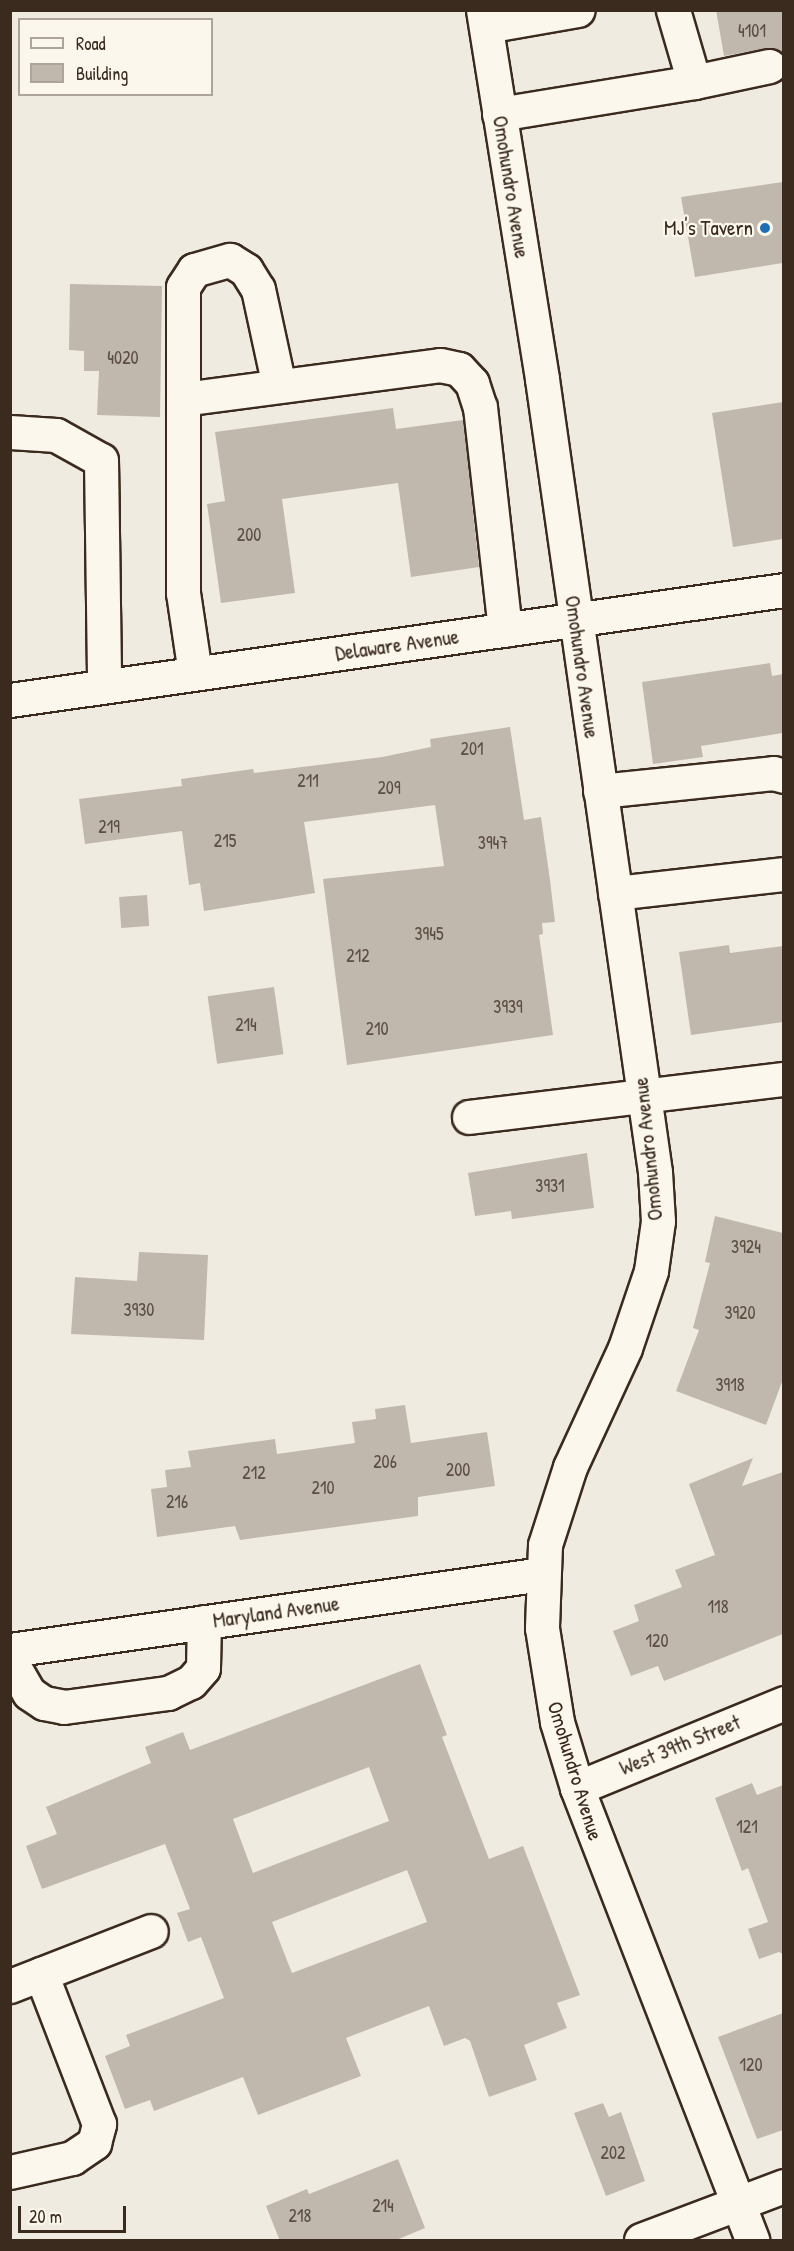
<!DOCTYPE html>
<style>
body{margin:0}
#map{position:relative;width:794px;height:2251px;overflow:hidden;background:#f0ebe0;font-family:"Patrick Hand",sans-serif}
div>[style]{position:absolute}
[style*='--x']{left:calc(var(--x)*1px);top:calc(var(--y)*1px);width:calc(var(--w)*1px);rotate:calc(var(--a)*1deg)}
.building>*{inset:0;background:#c0b8ad;transform-origin:0 0}
.roads{filter:drop-shadow(2px 0 #3b2a1e) drop-shadow(-2px 0 #3b2a1e) drop-shadow(0 2px #3b2a1e) drop-shadow(0 -2px #3b2a1e)}
.minor>*{height:33px;margin:-16.5px;padding:0 16.5px;transform-origin:16.5px;border-radius:16.5px;background:#fbf7ec}
.major>*{height:33px;margin:-16.5px;padding:0 16.5px;transform-origin:16.5px;border-radius:16.5px;background:#fbf7ec}
.dots>*{width:16px;height:16px;translate:-50% -50%;box-sizing:border-box;border:3px solid #fbf7ec;border-radius:50%}
span{translate:-50% -50%;white-space:nowrap;text-align:center;line-height:1.15;-webkit-text-stroke:4.5px #fbf7ec;paint-order:stroke}
.number-label{font-size:18px;color:#5c4e42}
.number-label span{-webkit-text-stroke-width:0}
.street-label{font-size:21px;color:#3b2a1e}
.poi-label{font-size:21px;color:#3b2a1e}
.right{translate:-100% -50%;text-align:right}
.frame{position:absolute;inset:0;border:12px solid #3b2a1e;pointer-events:none}
.legend{position:absolute;left:18px;top:18px;width:195px;height:78px;box-sizing:border-box;background:#fbf7ec;border:2px solid #aea59a;margin:0;padding:8px 10px;list-style:none;font-size:18px;color:#3b2a1e}
.legend li{display:flex;align-items:center;gap:12px;height:30px}
.legend b{width:30px;border:2px solid #aea59a}
.scale{position:absolute;left:18px;top:2206px;width:108px;height:27px;box-sizing:border-box;border:3px solid #3b2a1e;border-top:0;padding-left:8px;font-size:18px;line-height:21px;white-space:nowrap;color:#3b2a1e;-webkit-text-stroke:4px #fbf7ec;paint-order:stroke}
</style>
<div id="map">
<div class="building">
<div style="clip-path:polygon(716px 10px,783px 10px,783px 52px,766px 48px,724px 56px)"></div>
<div style="clip-path:polygon(783px 182px,783px 263px,695px 277px,681px 197px)"></div>
<div style="clip-path:polygon(70px 284px,162px 286px,160px 417px,97px 415px,99px 371px,84px 371px,84px 351px,69px 350px)"></div>
<div style="clip-path:polygon(783px 402px,783px 539px,733px 547px,712px 413px)"></div>
<div style="clip-path:polygon(393px 408px,396px 429px,463px 420px,479px 567px,411px 577px,398px 483px,282px 499px,295px 593px,221px 603px,207px 504px,225px 501px,215px 432px)"></div>
<div style="clip-path:polygon(770px 663px,772px 676px,783px 674px,783px 733px,701px 746px,703px 757px,653px 764px,642px 682px)"></div>
<div style="clip-path:polygon(510px 727px,524px 820px,541px 817px,550px 880px,555px 922px,542px 923px,543px 934px,539px 935px,553px 1035px,347px 1065px,323px 879px,444px 866px,435px 805px,304px 822px,315px 893px,204px 911px,200px 883px,189px 885px,182px 831px,85px 844px,79px 799px,182px 786px,181px 779px,253px 769px,254px 773px,382px 757px,431px 747px,430px 739px)"></div>
<div style="left:147px;top:895px;width:31px;height:28px;rotate:86deg"></div>
<div style="clip-path:polygon(729px 945px,730px 953px,783px 946px,783px 1022px,691px 1035px,679px 952px)"></div>
<div style="left:274px;top:987px;width:68px;height:67px;rotate:82deg"></div>
<div style="clip-path:polygon(587px 1153px,594px 1208px,512px 1219px,511px 1211px,475px 1216px,468px 1173px)"></div>
<div style="clip-path:polygon(715px 1216px,783px 1233px,783px 1379px,766px 1425px,676px 1391px,699px 1330px,693px 1328px,710px 1263px,705px 1262px)"></div>
<div style="clip-path:polygon(139px 1252px,208px 1255px,204px 1340px,71px 1334px,75px 1277px,137px 1281px)"></div>
<div style="clip-path:polygon(405px 1405px,411px 1443px,487px 1432px,495px 1486px,418px 1497px,418px 1516px,240px 1540px,235px 1526px,157px 1537px,151px 1489px,167px 1487px,165px 1470px,191px 1467px,188px 1451px,275px 1439px,277px 1454px,355px 1443px,352px 1422px,376px 1419px,375px 1409px)"></div>
<div style="clip-path:polygon(753px 1458px,742px 1486px,783px 1472px,783px 1634px,664px 1681px,658px 1666px,631px 1676px,613px 1631px,639px 1621px,634px 1605px,682px 1587px,675px 1570px,715px 1555px,689px 1484px)"></div>
<div style="clip-path:polygon(evenodd,420px 1664px,447px 1735px,442px 1737px,489px 1859px,523px 1846px,580px 1995px,557px 2003px,567px 2028px,524px 2045px,537px 2080px,489px 2097px,470px 2041px,465px 2038px,444px 2046px,429px 2006px,346px 2038px,361px 2076px,258px 2115px,243px 2077px,154px 2111px,150px 2100px,125px 2109px,105px 2056px,130px 2046px,126px 2035px,224px 1998px,201px 1937px,188px 1942px,177px 1913px,190px 1909px,165px 1844px,42px 1889px,26px 1846px,57px 1834px,46px 1807px,151px 1763px,145px 1747px,183px 1732px,190px 1750px,420px 1664px,369px 1767px,389px 1821px,253px 1873px,233px 1819px,369px 1767px,420px 1664px,407px 1870px,427px 1922px,292px 1973px,272px 1922px,407px 1870px)"></div>
<div style="clip-path:polygon(752px 1783px,757px 1795px,783px 1785px,783px 1954px,779px 1952px,759px 1959px,748px 1929px,768px 1922px,748px 1868px,742px 1871px,715px 1798px)"></div>
<div style="clip-path:polygon(783px 2013px,783px 2130px,757px 2139px,718px 2037px)"></div>
<div style="clip-path:polygon(603px 2103px,609px 2117px,621px 2112px,645px 2181px,606px 2196px,574px 2113px)"></div>
<div style="clip-path:polygon(398px 2159px,425px 2228px,394px 2241px,280px 2241px,266px 2206px,307px 2189px,309px 2194px)"></div>
</div>
<div class="roads">
<div class="minor">
<div style="--x:483;--y:10;--w:374;--a:80.9"></div>
<div style="--x:542;--y:379;--w:801;--a:81.89"></div>
<div style="--x:655;--y:1172;--w:49;--a:86.5"></div>
<div style="--x:658;--y:1221;--w:50;--a:98"></div>
<div style="--x:651;--y:1271;--w:81;--a:108.7"></div>
<div style="--x:625;--y:1348;--w:131;--a:114.8"></div>
<div style="--x:570;--y:1467;--w:82;--a:107.8"></div>
<div style="--x:545;--y:1545;--w:83;--a:92.1"></div>
<div style="--x:542;--y:1628;--w:95;--a:80.9"></div>
<div style="--x:557;--y:1722;--w:69;--a:73.1"></div>
<div style="--x:577;--y:1788;--w:485;--a:68.8"></div>
<div style="--x:486;--y:26;--w:93;--a:-9.9"></div>
<div style="--x:694;--y:82;--w:77;--a:-12"></div>
<div style="--x:499;--y:114;--w:198;--a:-9.3"></div>
<div style="--x:694;--y:82;--w:75;--a:-106.3"></div>
<div style="--x:183;--y:399;--w:112;--a:-90"></div>
<div style="--x:183;--y:287;--w:20;--a:-57"></div>
<div style="--x:194;--y:270;--w:37;--a:-16"></div>
<div style="--x:230;--y:260;--w:19;--a:32"></div>
<div style="--x:246;--y:270;--w:22;--a:58"></div>
<div style="--x:258;--y:289;--w:99;--a:77.8"></div>
<div style="--x:10;--y:432;--w:46;--a:3.7"></div>
<div style="--x:56;--y:435;--w:51;--a:29.1"></div>
<div style="--x:101;--y:460;--w:226;--a:89.2"></div>
<div style="--x:195;--y:673;--w:81;--a:-98.5"></div>
<div style="--x:183;--y:593;--w:194;--a:-90"></div>
<div style="--x:183;--y:399;--w:259;--a:-7.5"></div>
<div style="--x:440;--y:365;--w:19;--a:12"></div>
<div style="--x:459;--y:369;--w:19;--a:47"></div>
<div style="--x:472;--y:383;--w:25;--a:72"></div>
<div style="--x:480;--y:407;--w:224;--a:83.6"></div>
<div style="--x:10;--y:700;--w:782;--a:-8.09"></div>
<div style="--x:600;--y:791;--w:174;--a:-5.9"></div>
<div style="--x:773;--y:773;--w:11;--a:15"></div>
<div style="--x:615;--y:893;--w:170;--a:-6.4"></div>
<div style="--x:469;--y:1117;--w:317;--a:-6.9"></div>
<div style="--x:10;--y:1650;--w:537;--a:-8.13"></div>
<div style="--x:10;--y:1660;--w:38;--a:60"></div>
<div style="--x:29;--y:1693;--w:18;--a:34"></div>
<div style="--x:44;--y:1703;--w:20;--a:11"></div>
<div style="--x:64;--y:1707;--w:105;--a:-7.7"></div>
<div style="--x:168;--y:1693;--w:25;--a:-26"></div>
<div style="--x:191;--y:1682;--w:18;--a:-49"></div>
<div style="--x:203;--y:1668;--w:46;--a:-88.8"></div>
<div style="--x:577;--y:1788;--w:224;--a:-22.3"></div>
<div style="--x:10;--y:1986;--w:151;--a:-21.3"></div>
<div style="--x:10;--y:2172;--w:64;--a:-12.7"></div>
<div style="--x:72;--y:2158;--w:27;--a:-34"></div>
<div style="--x:94;--y:2143;--w:20;--a:-75"></div>
<div style="--x:99;--y:2124;--w:161;--a:-111.1"></div>
</div>
<div class="major">
<div style="--x:641;--y:2240;--w:153;--a:-20.7"></div>
</div>
</div>
<div class="dots">
<div style="left:765px;top:228px;background:#1f6fb2"></div>
</div>
<div class="number-label">
<span style="left:752px;top:31px">4101</span>
<span style="left:123px;top:358px">4020</span>
<span style="left:249px;top:535px">200</span>
<span style="left:472px;top:749px">201</span>
<span style="left:308px;top:781px">211</span>
<span style="left:389px;top:788px">209</span>
<span style="left:109px;top:827px">219</span>
<span style="left:225px;top:841px">215</span>
<span style="left:493px;top:843px">3947</span>
<span style="left:429px;top:934px">3945</span>
<span style="left:358px;top:956px">212</span>
<span style="left:508px;top:1007px">3939</span>
<span style="left:246px;top:1025px">214</span>
<span style="left:377px;top:1029px">210</span>
<span style="left:550px;top:1186px">3931</span>
<span style="left:746px;top:1247px">3924</span>
<span style="left:139px;top:1310px">3930</span>
<span style="left:740px;top:1313px">3920</span>
<span style="left:730px;top:1385px">3918</span>
<span style="left:385px;top:1462px">206</span>
<span style="left:458px;top:1470px">200</span>
<span style="left:254px;top:1473px">212</span>
<span style="left:323px;top:1488px">210</span>
<span style="left:177px;top:1502px">216</span>
<span style="left:718px;top:1607px">118</span>
<span style="left:657px;top:1641px">120</span>
<span style="left:747px;top:1827px">121</span>
<span style="left:751px;top:2065px">120</span>
<span style="left:613px;top:2153px">202</span>
<span style="left:383px;top:2206px">214</span>
<span style="left:300px;top:2216px">218</span>
</div>
<div class="street-label">
<span style="left:511px;top:187px;rotate:81deg">Omohundro Avenue</span>
<span style="left:397px;top:645px;rotate:-8deg">Delaware Avenue</span>
<span style="left:582px;top:667px;rotate:82deg">Omohundro Avenue</span>
<span style="left:648px;top:1149px;rotate:-96deg">Omohundro Avenue</span>
<span style="left:276px;top:1612px;rotate:-8deg">Maryland Avenue</span>
<span style="left:680px;top:1745px;rotate:-22deg">West 39th Street</span>
<span style="left:575px;top:1771px;rotate:73deg">Omohundro Avenue</span>
</div>
<div class="poi-label">
<span class="right" style="left:753px;top:228px">MJ's Tavern</span>
</div>
<div class="frame"></div>
<ul class="legend">
<li><b style="height:8px;background:#fbf7ec"></b>Road</li>
<li><b style="height:16px;background:#c0b8ad"></b>Building</li>
</ul>
<div class="scale">20 m</div>
</div>
